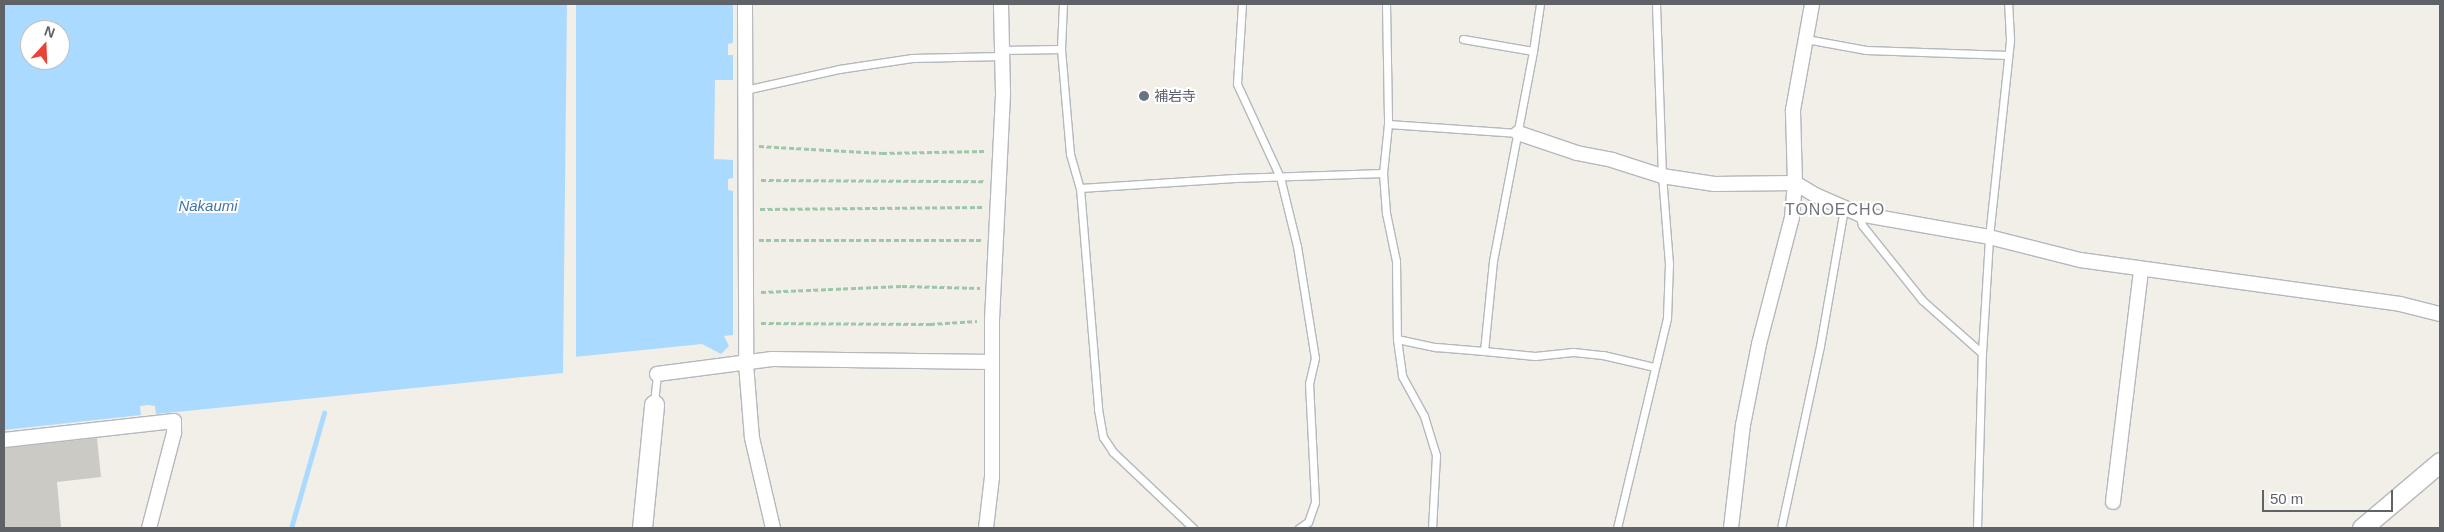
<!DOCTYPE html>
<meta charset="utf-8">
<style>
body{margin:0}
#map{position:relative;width:2444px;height:532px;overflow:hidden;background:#f1efe8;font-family:Helvetica,"Noto Sans JP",sans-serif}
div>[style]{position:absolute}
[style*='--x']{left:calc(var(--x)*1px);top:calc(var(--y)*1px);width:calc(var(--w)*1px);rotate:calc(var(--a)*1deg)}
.water>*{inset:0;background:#aadaff}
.pier>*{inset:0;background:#f1efe8;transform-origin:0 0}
.stream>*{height:5px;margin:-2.5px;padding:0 2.5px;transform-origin:2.5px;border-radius:2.5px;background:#aadaff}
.building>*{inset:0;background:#cccac5}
.path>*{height:3px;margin-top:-1.5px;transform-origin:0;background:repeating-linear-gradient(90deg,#9cc7a9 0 5px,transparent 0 7.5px)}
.roads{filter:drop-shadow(1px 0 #b5b8bc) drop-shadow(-1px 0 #b5b8bc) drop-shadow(0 1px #b5b8bc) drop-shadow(0 -1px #b5b8bc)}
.lane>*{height:7px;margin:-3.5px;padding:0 3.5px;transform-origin:3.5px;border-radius:3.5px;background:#fff}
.street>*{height:14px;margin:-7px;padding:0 7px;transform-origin:7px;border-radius:7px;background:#fff}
.secondary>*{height:19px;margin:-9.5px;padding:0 9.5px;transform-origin:9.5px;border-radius:9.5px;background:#fff}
.dots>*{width:14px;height:14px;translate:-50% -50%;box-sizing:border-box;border:2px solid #fff;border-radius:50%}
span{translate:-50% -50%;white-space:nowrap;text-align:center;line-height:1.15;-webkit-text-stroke:4px #fff;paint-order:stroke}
.worship-label{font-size:14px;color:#5b616d}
.left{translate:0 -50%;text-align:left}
.water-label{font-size:15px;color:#4174aa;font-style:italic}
.quarter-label{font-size:16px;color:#70757a;letter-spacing:1px}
.frame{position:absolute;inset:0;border:5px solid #5f6368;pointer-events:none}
.north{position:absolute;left:20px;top:20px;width:50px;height:50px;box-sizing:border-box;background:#fff;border:1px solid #bfc1c3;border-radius:50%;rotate:20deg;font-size:14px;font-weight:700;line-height:20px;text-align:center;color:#5f6368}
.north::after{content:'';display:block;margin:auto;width:18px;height:22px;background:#ea4335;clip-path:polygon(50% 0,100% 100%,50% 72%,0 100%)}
.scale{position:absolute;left:2262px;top:490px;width:131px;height:22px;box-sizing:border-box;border:2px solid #5f6368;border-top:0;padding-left:6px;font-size:15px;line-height:18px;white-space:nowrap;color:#5f6368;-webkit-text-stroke:4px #fff;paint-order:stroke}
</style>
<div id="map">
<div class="water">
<div style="clip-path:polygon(evenodd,4px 4px,567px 4px,563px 373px,156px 414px,155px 406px,148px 405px,140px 406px,141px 415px,4px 430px,4px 4px,30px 30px,60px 30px,60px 60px,30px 60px,30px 30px)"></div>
<div style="clip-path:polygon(576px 4px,733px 4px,733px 43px,728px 44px,728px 55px,733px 55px,733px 80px,715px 80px,714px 159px,733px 160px,733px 178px,728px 179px,728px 190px,733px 191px,733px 335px,724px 336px,729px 346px,721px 354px,702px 344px,574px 357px)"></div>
</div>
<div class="pier">
<div style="clip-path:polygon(568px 4px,570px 4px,568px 174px,564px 374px)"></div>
<div style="left:574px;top:4px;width:2px;height:353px"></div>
</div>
<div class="stream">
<div style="--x:291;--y:528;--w:120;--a:-74"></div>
</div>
<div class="building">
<div style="clip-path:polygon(97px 438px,101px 477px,57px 482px,61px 527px,4px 528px,4px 448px)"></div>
</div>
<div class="path">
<div style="--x:759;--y:146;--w:123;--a:3.3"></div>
<div style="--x:882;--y:153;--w:103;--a:-1.1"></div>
<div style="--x:761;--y:180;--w:224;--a:0.3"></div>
<div style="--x:760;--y:209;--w:224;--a:-0.5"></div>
<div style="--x:759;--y:240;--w:224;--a:0"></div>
<div style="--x:761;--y:292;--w:141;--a:-2.4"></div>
<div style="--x:902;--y:286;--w:78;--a:1.5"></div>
<div style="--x:761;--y:323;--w:169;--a:0.3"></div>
<div style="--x:930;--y:324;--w:47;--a:-3.7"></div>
</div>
<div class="roads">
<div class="lane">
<div style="--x:1242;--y:4;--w:80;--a:93.6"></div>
<div style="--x:1237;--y:84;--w:102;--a:65.2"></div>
<div style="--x:1280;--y:177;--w:71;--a:76.2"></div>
<div style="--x:1297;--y:246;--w:113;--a:80.9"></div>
<div style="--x:1315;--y:358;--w:26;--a:103"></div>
<div style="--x:1309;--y:383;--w:119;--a:87.1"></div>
<div style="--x:1315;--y:502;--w:21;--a:109"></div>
<div style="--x:1308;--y:522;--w:11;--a:146"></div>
<div style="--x:1386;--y:4;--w:120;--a:89"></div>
<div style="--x:1388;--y:124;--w:49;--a:95.8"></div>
<div style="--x:1383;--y:173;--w:40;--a:85.7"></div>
<div style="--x:1386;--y:213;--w:49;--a:78.2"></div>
<div style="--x:1396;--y:261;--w:78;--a:89.3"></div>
<div style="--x:1397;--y:339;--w:37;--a:82"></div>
<div style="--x:1402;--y:376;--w:46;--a:61.2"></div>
<div style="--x:1424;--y:416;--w:41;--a:72.9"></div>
<div style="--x:1436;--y:455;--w:73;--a:93.1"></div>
<div style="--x:1463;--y:39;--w:71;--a:9.7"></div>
<div style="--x:1533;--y:51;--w:48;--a:-81.5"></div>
<div style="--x:1806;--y:39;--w:61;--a:10.4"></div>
<div style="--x:1866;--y:50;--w:142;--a:2"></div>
<div style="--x:1061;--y:49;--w:45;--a:-87.5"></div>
<div style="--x:1002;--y:50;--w:59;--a:-1"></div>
<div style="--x:1061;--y:49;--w:105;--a:85.1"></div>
<div style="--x:1070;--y:154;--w:35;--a:74"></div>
<div style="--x:1080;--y:188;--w:155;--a:-3.7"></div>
<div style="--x:1235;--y:178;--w:148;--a:-1.9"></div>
<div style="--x:745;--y:90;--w:96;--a:-12.6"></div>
<div style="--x:839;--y:69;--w:74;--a:-8.6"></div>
<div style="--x:912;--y:58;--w:90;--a:-1.3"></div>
<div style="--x:1388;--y:124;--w:130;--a:4"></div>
<div style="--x:1080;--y:188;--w:222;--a:85.3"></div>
<div style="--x:1098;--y:409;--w:28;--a:80"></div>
<div style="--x:1103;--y:437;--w:18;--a:56"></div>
<div style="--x:1113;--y:452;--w:110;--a:43.5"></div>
<div style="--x:1859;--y:214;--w:11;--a:75"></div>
<div style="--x:1862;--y:225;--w:96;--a:51.3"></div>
<div style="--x:1922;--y:300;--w:80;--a:41.5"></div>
<div style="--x:1397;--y:339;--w:40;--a:12"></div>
<div style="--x:1436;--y:347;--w:48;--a:4.8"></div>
<div style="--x:1484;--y:351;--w:90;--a:-84.3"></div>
<div style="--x:1493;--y:261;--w:214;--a:-79.2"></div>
<div style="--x:1484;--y:351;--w:51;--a:5.6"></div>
<div style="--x:1535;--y:356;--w:38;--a:-6"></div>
<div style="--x:1573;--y:352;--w:30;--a:6"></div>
<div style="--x:1603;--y:355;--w:52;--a:13.2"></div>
<div style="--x:654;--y:403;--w:29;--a:-84"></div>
<div style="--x:1617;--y:528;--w:216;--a:-76.6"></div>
<div style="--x:1667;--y:318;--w:54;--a:-87.9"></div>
<div style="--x:1669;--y:264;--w:88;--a:-94.5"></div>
<div style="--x:1662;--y:176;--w:172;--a:-92"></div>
<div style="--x:1781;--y:528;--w:186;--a:-77.9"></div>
<div style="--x:1820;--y:346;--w:140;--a:-80.1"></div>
<div style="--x:1977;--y:528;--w:175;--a:-88.4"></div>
<div style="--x:1982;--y:353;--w:116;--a:-86.5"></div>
<div style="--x:1989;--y:237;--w:199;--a:-83.9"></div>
<div style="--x:2010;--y:39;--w:35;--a:-93"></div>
</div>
<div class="street">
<div style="--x:745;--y:4;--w:360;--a:89.8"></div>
<div style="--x:746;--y:364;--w:74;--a:85.4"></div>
<div style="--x:752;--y:438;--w:92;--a:76.9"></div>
<div style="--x:1518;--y:133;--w:62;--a:18.7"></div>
<div style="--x:1577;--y:153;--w:36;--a:11"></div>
<div style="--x:1612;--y:160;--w:52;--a:17.7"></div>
<div style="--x:1662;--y:176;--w:53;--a:8.7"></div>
<div style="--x:1714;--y:184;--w:81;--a:-0.7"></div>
<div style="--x:1795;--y:183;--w:23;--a:31"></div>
<div style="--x:1815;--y:195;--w:48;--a:23.4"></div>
<div style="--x:1859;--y:214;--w:132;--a:10"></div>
<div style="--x:1989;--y:237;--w:94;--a:14.2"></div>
<div style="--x:2080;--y:260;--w:323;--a:7.8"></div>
<div style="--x:2400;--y:304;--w:41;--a:14"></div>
<div style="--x:657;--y:374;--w:116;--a:-7.4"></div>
<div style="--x:772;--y:359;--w:219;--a:0.8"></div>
<div style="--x:4;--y:440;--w:171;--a:-6.4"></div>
<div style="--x:174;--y:421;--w:12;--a:90"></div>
<div style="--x:174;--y:433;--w:98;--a:104.7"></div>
<div style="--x:2113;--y:502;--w:235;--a:-83.1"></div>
<div style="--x:986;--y:528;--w:51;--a:-83.3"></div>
<div style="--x:992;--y:477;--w:157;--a:-90"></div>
<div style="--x:992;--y:320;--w:227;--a:-87.2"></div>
<div style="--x:1003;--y:93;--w:89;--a:-91.3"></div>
<div style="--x:1731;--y:528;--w:104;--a:-83.4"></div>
<div style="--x:1743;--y:425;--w:83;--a:-78.8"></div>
<div style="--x:1759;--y:344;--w:131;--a:-75.4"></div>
<div style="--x:1792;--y:217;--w:34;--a:-85"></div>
<div style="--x:1795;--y:183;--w:73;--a:-91.6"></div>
<div style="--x:1793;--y:110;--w:108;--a:-79.8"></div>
</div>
<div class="secondary">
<div style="--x:642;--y:528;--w:124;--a:-84.4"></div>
<div style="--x:2362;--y:528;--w:102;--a:-40.2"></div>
</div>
</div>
<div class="dots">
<div style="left:1144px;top:96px;background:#6b7280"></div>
</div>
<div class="worship-label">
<span class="left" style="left:1154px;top:96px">補岩寺</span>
</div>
<div class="water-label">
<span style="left:208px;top:206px">Nakaumi</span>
</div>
<div class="quarter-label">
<span style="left:1835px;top:210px">TONOECHO</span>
</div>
<div class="frame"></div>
<div class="north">N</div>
<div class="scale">50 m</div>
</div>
